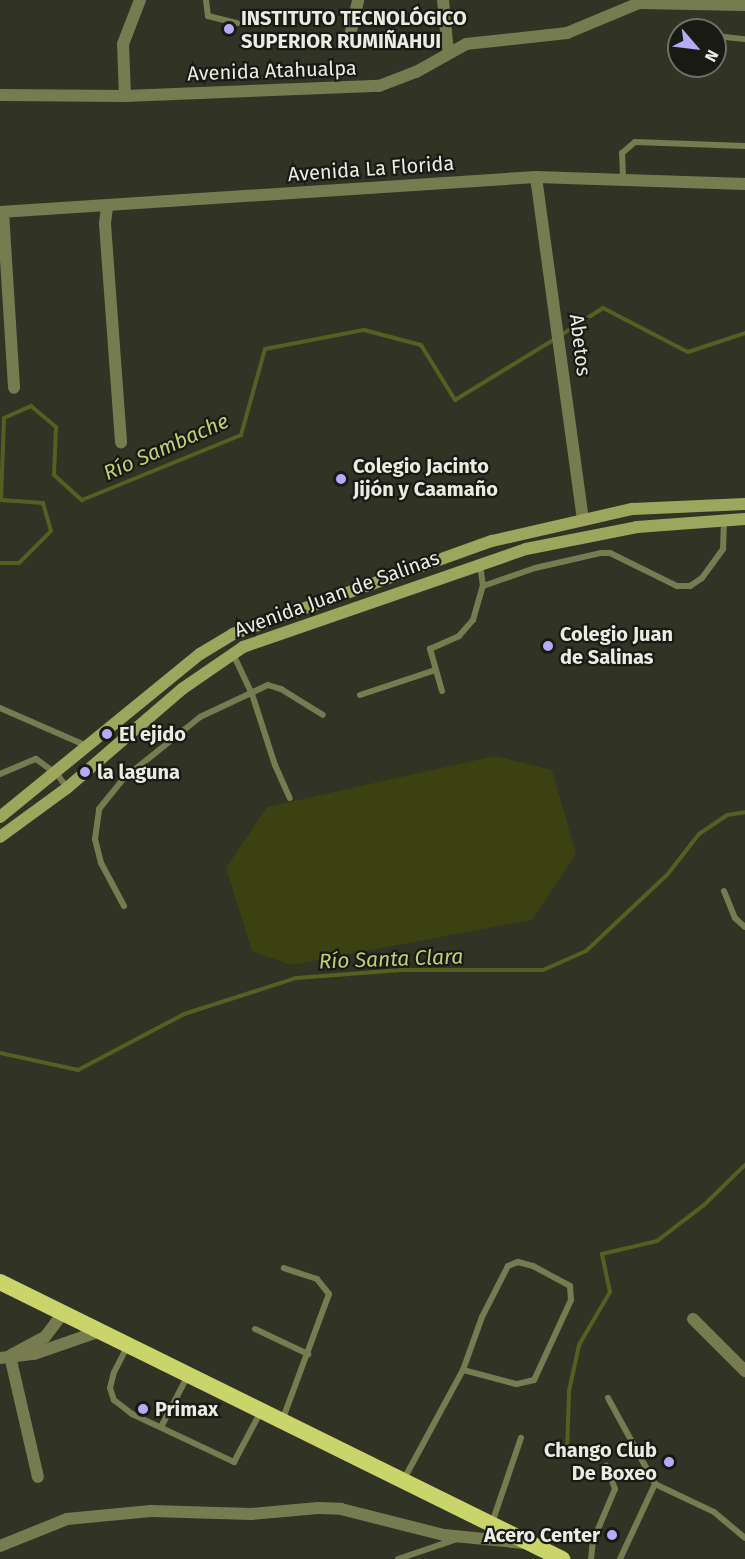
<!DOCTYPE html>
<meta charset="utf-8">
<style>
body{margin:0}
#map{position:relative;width:745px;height:1559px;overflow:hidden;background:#313325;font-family:"Fira Sans",sans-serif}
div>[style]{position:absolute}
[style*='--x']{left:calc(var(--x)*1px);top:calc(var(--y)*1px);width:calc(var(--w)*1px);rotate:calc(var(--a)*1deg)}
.green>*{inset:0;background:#3c4111}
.stream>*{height:4px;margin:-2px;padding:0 2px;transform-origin:2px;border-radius:2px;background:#585e21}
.service>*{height:6px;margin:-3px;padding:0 3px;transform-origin:3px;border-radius:3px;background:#767c50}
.minor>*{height:12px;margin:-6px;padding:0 6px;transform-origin:6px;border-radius:6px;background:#767c50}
.secondary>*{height:12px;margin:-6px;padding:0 6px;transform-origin:6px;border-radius:6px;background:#9da65d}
.trunk>*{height:16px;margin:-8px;padding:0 8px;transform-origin:8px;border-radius:8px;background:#c9d56a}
.dots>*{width:16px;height:16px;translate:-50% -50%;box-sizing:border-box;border:3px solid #191a14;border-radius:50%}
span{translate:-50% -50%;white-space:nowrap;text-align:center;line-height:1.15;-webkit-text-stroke:4.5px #191a14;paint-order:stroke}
.poi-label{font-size:20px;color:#eaece2;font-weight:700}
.left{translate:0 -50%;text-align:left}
.right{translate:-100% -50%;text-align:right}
.street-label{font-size:20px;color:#eaece2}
.water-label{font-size:21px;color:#c3ce76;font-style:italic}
.north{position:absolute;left:667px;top:18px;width:60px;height:60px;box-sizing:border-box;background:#191a14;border:2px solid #6d6e66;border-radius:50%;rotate:118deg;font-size:16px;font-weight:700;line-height:24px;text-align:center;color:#eaece2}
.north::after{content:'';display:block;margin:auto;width:21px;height:27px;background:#b4acf9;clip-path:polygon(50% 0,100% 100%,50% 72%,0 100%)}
</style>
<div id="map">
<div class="green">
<div style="clip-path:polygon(495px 756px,552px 770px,576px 854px,532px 920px,291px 965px,252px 951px,226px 868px,267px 807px)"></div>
</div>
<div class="stream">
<div style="--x:561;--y:335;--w:50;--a:-32.7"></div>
<div style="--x:603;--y:308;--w:96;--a:27.4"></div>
<div style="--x:688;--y:352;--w:60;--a:-18.4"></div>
<div style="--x:0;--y:563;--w:19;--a:0"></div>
<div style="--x:19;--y:563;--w:45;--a:-45"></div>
<div style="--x:51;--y:531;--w:29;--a:-106"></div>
<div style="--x:43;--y:503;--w:42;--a:-175.9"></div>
<div style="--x:1;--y:500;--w:82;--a:-87.9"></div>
<div style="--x:4;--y:418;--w:30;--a:-24"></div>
<div style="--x:31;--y:406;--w:33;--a:40"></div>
<div style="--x:56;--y:427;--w:48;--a:92.4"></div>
<div style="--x:54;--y:475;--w:38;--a:42"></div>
<div style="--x:82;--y:500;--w:172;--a:-22.2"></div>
<div style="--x:241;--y:435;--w:89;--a:-74.4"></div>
<div style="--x:265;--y:349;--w:101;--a:-10.9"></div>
<div style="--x:364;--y:330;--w:59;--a:14.7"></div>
<div style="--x:421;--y:345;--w:65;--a:58.3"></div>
<div style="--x:455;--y:400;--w:117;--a:-31.4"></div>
<div style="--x:0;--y:1053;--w:80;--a:12.3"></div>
<div style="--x:78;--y:1070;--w:120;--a:-27.8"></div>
<div style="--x:184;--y:1014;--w:118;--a:-17.8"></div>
<div style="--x:296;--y:978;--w:106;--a:-4.3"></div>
<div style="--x:402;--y:970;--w:141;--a:0"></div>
<div style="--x:543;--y:970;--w:47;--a:-23.8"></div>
<div style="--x:586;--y:951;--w:111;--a:-43.2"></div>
<div style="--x:667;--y:875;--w:52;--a:-52"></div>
<div style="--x:699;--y:834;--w:34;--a:-34"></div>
<div style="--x:727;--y:815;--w:18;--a:-9"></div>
<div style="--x:567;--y:1452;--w:61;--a:-88.1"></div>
<div style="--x:569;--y:1391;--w:47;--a:-77.7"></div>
<div style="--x:579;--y:1345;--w:61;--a:-59.7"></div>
<div style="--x:610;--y:1292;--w:39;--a:-102"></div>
<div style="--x:602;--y:1254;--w:57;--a:-13.3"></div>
<div style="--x:657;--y:1241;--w:59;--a:-37.5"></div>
<div style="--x:704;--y:1205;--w:57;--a:-44.3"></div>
</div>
<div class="service">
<div style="--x:206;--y:0;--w:16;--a:83"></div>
<div style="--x:208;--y:16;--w:30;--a:14"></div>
<div style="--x:715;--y:36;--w:30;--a:6"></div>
<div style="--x:623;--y:178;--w:25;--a:-92"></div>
<div style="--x:622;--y:153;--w:17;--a:-40"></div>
<div style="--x:635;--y:142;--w:110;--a:2.1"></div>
<div style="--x:483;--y:586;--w:55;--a:-19.1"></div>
<div style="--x:535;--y:568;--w:68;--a:-12.8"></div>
<div style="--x:601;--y:553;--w:9;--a:0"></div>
<div style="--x:610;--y:553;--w:75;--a:26.2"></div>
<div style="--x:677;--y:586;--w:13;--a:0"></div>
<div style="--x:690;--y:586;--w:14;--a:-34"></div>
<div style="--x:702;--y:578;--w:36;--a:-54"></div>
<div style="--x:723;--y:549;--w:29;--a:-88"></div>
<div style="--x:233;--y:654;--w:44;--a:64.6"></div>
<div style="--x:252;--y:694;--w:75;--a:72.1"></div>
<div style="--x:275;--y:765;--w:36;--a:66"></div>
<div style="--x:442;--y:691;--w:44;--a:-105.9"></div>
<div style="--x:430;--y:649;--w:32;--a:-24"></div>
<div style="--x:459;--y:636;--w:21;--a:-49"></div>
<div style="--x:473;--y:620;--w:35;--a:-74"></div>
<div style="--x:483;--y:586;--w:22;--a:-98"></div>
<div style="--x:360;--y:695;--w:79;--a:-18.4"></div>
<div style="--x:0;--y:708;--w:95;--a:23.6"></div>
<div style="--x:0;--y:774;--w:39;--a:-23"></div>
<div style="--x:36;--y:759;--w:26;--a:36"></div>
<div style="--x:57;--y:774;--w:17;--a:54"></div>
<div style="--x:724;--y:891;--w:29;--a:68"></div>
<div style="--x:735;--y:918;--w:13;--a:42"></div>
<div style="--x:124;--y:906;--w:49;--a:-118.1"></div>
<div style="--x:101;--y:863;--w:25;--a:-104"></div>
<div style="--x:95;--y:839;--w:30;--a:-82"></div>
<div style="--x:99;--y:809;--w:38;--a:-51"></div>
<div style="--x:123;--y:779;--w:99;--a:-38.8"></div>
<div style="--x:200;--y:717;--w:75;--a:-25.2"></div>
<div style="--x:268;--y:685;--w:14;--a:17"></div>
<div style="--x:281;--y:689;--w:49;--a:31.8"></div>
<div style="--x:255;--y:1329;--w:59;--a:25.3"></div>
<div style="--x:128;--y:1345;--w:30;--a:117"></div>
<div style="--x:114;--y:1372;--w:16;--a:104"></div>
<div style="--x:110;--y:1388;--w:13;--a:72"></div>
<div style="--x:114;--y:1400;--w:23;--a:38"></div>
<div style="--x:132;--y:1414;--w:113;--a:25.2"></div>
<div style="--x:234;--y:1462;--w:55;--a:-62"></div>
<div style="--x:608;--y:1398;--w:98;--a:61.3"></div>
<div style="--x:655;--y:1484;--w:65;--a:25.4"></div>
<div style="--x:714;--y:1512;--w:40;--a:40"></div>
<div style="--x:282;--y:1421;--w:135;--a:-69.7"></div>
<div style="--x:329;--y:1294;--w:19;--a:-129"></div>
<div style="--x:317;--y:1279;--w:35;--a:-162"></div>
<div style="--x:161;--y:1427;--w:56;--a:-62.5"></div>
<div style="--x:404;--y:1479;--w:124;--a:-61.6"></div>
<div style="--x:463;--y:1370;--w:56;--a:-70.3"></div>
<div style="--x:482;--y:1317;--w:57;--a:-63"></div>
<div style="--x:508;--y:1266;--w:11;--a:-22"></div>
<div style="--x:518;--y:1262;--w:16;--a:15"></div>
<div style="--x:533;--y:1266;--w:42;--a:28.4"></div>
<div style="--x:570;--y:1286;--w:14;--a:86"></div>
<div style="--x:571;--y:1300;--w:88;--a:114.8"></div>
<div style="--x:534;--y:1380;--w:18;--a:167"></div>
<div style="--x:516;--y:1384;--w:55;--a:-165.2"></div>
<div style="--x:492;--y:1523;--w:90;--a:-71.2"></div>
<div style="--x:398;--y:1559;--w:62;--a:-18.7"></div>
<div style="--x:591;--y:1559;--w:18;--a:-84"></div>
<div style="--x:593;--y:1541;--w:56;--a:-67.1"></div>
<div style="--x:615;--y:1489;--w:25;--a:-111"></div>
<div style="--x:620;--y:1559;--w:83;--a:-65"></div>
</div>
<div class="minor">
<div style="--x:443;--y:0;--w:53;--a:84.6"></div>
<div style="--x:351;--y:31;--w:32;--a:-77"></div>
<div style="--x:0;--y:95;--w:125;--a:0.5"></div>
<div style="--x:125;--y:96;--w:254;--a:-2.3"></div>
<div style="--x:379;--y:86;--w:40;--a:-21"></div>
<div style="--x:416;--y:72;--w:57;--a:-29.2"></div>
<div style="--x:466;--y:44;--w:102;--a:-6.2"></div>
<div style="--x:567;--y:33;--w:78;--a:-22.6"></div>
<div style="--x:639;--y:3;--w:106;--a:1.1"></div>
<div style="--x:125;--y:96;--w:52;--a:-92.2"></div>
<div style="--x:123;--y:44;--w:47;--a:-68.9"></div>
<div style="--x:536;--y:177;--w:345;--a:82.2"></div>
<div style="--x:107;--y:207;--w:17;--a:97"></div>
<div style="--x:105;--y:224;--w:219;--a:85.8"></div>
<div style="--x:0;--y:212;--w:537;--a:-3.74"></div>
<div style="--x:536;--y:177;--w:209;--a:1.9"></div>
<div style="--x:3;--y:212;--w:176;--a:86.4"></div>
<div style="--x:693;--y:1319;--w:74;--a:45"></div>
<div style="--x:11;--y:1355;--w:38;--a:-28"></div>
<div style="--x:45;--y:1337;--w:30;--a:-53"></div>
<div style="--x:10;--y:1356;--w:124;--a:77"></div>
<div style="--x:0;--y:1358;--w:34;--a:-7"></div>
<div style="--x:34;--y:1354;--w:70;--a:-19.2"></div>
<div style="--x:0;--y:1546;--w:72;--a:-21.9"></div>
<div style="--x:67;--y:1519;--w:84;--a:-5.4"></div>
<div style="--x:151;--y:1511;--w:100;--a:1.7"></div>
<div style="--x:251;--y:1514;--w:67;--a:-5.1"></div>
<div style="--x:318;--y:1508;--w:23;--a:2"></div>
<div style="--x:341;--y:1509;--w:106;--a:14.2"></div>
<div style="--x:444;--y:1535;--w:80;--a:5.7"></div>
</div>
<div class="secondary">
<div style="--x:0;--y:817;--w:258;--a:-39.2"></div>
<div style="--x:200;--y:654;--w:39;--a:-31"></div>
<div style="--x:233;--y:634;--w:275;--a:-19.8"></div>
<div style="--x:492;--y:541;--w:144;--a:-12.9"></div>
<div style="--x:632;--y:509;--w:113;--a:-2.5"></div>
<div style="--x:0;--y:837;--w:83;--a:-36.2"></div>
<div style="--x:67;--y:788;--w:152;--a:-40.7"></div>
<div style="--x:182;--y:689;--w:74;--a:-34.5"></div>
<div style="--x:243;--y:647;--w:299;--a:-19.1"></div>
<div style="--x:526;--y:549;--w:113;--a:-11.2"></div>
<div style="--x:637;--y:527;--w:108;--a:-4.2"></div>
</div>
<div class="trunk">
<div style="--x:0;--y:1282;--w:627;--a:26.24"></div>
</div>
<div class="dots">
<div style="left:229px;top:29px;background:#b4acf9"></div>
<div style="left:341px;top:479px;background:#b4acf9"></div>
<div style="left:548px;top:646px;background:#b4acf9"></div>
<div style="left:107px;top:734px;background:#b4acf9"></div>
<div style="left:85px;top:772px;background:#b4acf9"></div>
<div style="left:143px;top:1409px;background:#b4acf9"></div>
<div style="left:669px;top:1462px;background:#b4acf9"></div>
<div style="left:612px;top:1535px;background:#b4acf9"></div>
</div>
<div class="poi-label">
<span class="left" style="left:241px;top:30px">INSTITUTO TECNOLÓGICO<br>SUPERIOR RUMIÑAHUI</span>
<span class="left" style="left:353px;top:478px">Colegio Jacinto<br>Jijón y Caamaño</span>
<span class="left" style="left:560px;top:646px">Colegio Juan<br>de Salinas</span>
<span class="left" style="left:119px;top:734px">El ejido</span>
<span class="left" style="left:97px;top:772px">la laguna</span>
<span class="left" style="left:155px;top:1409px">Primax</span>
<span class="right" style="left:657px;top:1462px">Chango Club<br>De Boxeo</span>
<span class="right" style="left:600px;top:1535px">Acero Center</span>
</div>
<div class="street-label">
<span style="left:272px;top:71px;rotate:-2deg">Avenida Atahualpa</span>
<span style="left:371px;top:169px;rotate:-4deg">Avenida La Florida</span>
<span style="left:580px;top:345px;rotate:83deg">Abetos</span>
<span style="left:337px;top:594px;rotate:-20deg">Avenida Juan de Salinas</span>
</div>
<div class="water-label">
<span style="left:166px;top:447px;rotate:-24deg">Río Sambache</span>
<span style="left:391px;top:959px;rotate:-2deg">Río Santa Clara</span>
</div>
<div class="north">N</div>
</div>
